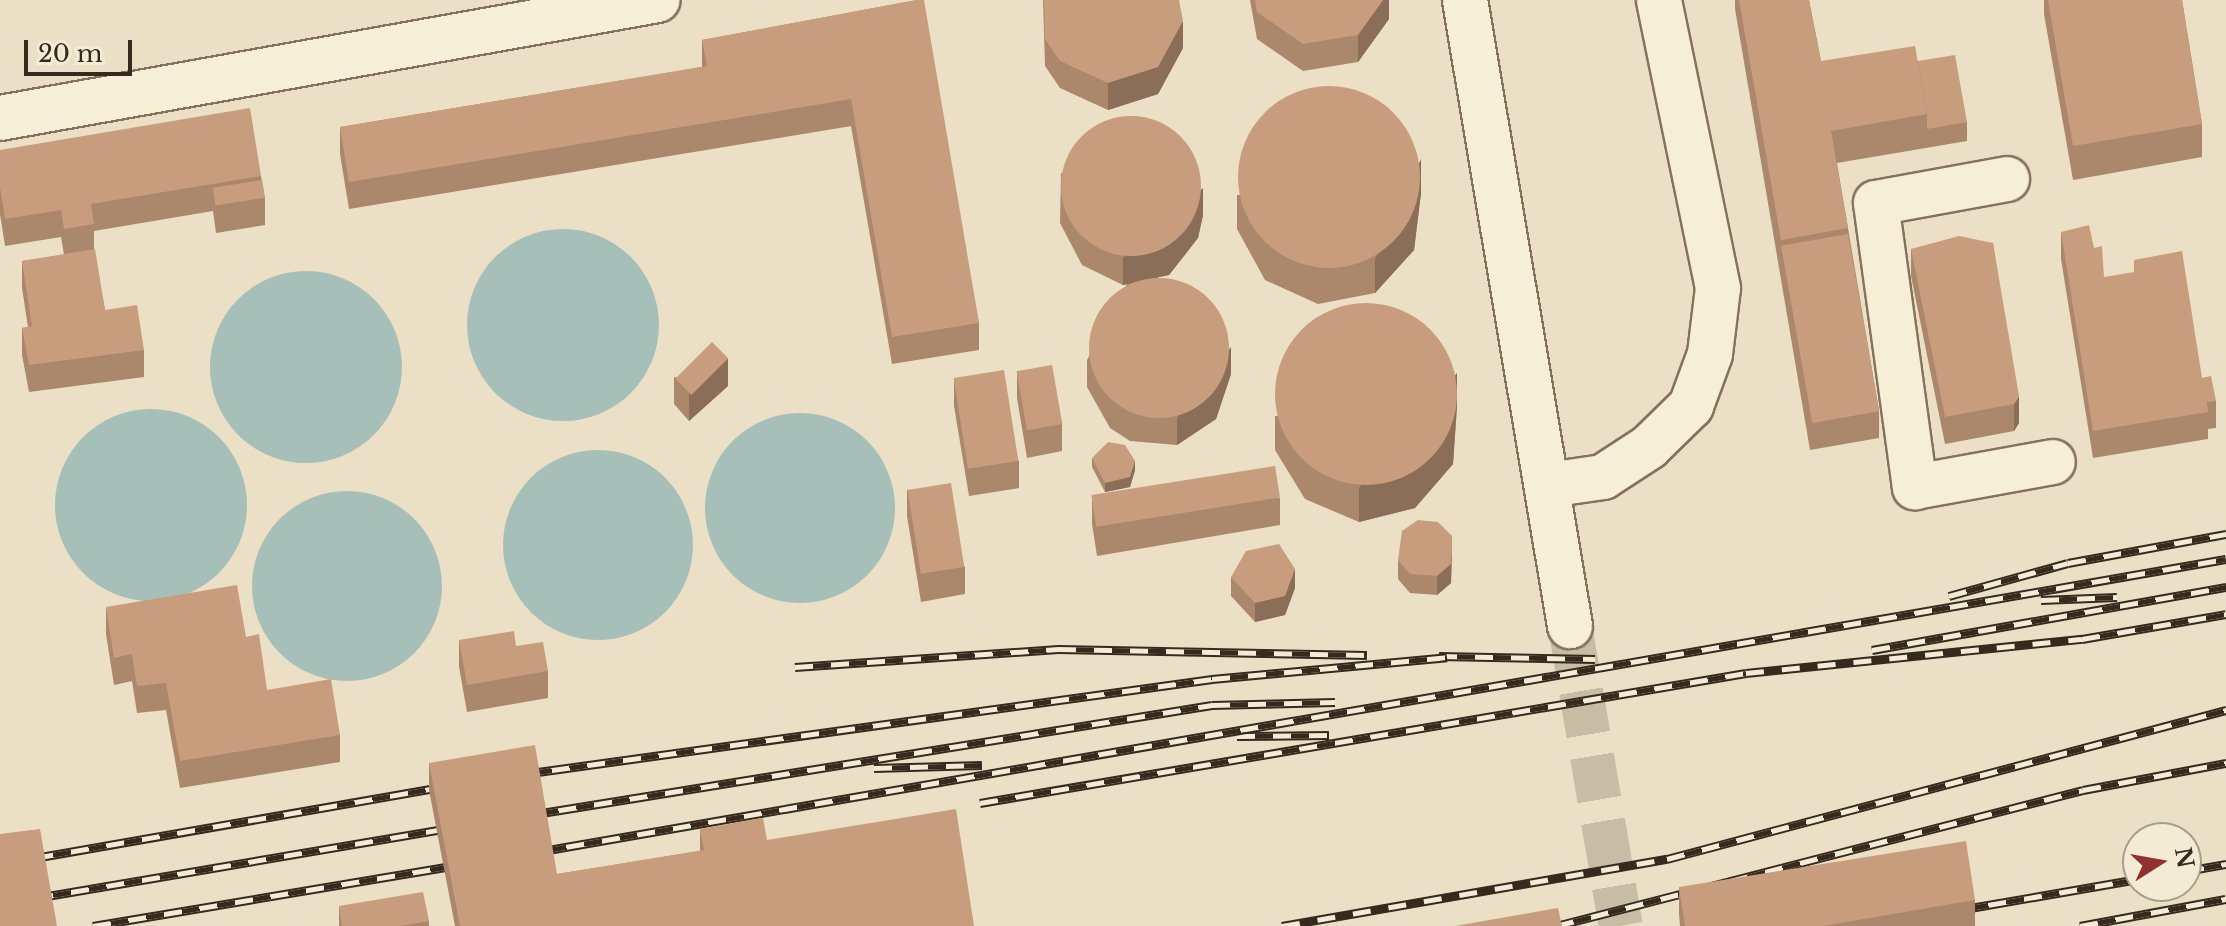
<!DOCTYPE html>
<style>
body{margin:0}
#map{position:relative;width:2226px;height:926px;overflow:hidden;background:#ebe0c5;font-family:"Libre Baskerville",serif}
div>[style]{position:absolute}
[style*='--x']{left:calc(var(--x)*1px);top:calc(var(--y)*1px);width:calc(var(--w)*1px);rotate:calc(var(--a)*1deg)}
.water>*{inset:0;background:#a6bfb8}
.round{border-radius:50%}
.minor-tunnel>*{height:44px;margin-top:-22px;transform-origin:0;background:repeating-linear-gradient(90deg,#c7bca4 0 44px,transparent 0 66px)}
.roads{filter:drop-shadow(2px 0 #85725c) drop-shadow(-2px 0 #85725c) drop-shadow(0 2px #85725c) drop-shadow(0 -2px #85725c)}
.minor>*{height:44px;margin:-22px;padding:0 22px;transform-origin:22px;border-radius:22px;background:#f6eed7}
.rail>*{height:9px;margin-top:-4.5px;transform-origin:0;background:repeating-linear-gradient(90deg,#f3ebd4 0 18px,#362a1f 0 36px);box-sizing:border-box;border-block:2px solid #362a1f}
.wall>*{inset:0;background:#ab876c}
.shaded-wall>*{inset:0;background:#8b6e58}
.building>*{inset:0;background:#c79d7d;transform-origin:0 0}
span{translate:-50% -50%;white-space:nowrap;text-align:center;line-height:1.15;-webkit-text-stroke:6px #f3ebd4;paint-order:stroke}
.north{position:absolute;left:2122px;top:822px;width:80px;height:80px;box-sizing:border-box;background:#f3ebd4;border:2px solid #a79e8c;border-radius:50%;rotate:79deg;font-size:22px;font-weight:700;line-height:32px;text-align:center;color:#362a1f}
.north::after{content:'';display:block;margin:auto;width:28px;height:36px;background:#903130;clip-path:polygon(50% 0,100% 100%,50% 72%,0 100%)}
.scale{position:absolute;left:24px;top:40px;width:108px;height:36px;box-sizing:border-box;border:4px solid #362a1f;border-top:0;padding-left:10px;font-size:24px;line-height:28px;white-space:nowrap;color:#362a1f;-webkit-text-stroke:6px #f3ebd4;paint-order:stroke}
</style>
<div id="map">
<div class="water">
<div class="round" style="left:467px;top:229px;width:192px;height:192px"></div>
<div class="round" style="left:210px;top:271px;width:192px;height:192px"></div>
<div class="round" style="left:55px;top:409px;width:192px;height:192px"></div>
<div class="round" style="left:705px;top:413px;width:190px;height:190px"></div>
<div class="round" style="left:503px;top:450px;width:190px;height:190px"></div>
<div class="round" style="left:252px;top:491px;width:190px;height:190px"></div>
</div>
<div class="minor-tunnel">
<div style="--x:1570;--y:626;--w:304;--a:80.4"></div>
</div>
<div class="roads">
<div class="minor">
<div style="--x:1465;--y:0;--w:635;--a:80.48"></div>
<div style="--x:0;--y:118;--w:668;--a:-10.17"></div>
<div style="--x:2007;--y:179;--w:133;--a:169.6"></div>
<div style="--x:1876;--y:203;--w:287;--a:82.2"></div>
<div style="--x:1915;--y:487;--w:140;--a:-10.3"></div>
<div style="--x:1548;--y:485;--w:56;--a:-8.3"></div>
<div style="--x:1603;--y:477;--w:55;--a:-33.1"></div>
<div style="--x:1649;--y:447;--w:59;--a:-44.3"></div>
<div style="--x:1691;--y:406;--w:55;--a:-69.9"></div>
<div style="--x:1710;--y:354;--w:66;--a:-83.1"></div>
<div style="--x:1718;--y:288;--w:294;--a:-101.6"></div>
</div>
</div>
<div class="rail">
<div style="--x:1949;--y:596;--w:123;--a:-15.5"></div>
<div style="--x:2068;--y:563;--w:161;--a:-10.4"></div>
<div style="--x:2041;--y:600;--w:76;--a:-2.3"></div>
<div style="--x:1872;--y:650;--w:360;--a:-10.1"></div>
<div style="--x:1439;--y:656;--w:156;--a:1.1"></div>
<div style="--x:795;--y:667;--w:264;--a:-3.9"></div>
<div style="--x:1058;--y:649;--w:309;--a:1.1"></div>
<div style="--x:1237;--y:736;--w:92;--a:-0.6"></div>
<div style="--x:874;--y:768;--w:108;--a:-1.6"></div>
<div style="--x:516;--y:775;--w:703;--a:-7.85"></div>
<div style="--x:1212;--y:679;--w:236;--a:-5.3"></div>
<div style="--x:980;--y:803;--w:777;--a:-9.63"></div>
<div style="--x:1746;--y:673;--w:338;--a:-5.8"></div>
<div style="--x:2082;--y:639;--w:146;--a:-9.8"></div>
<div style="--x:523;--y:816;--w:698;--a:-9.15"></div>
<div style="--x:1212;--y:705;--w:123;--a:-1.4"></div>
<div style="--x:531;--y:853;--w:1720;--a:-9.84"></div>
<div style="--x:0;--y:864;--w:456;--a:-9.9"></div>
<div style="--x:2186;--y:871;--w:41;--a:-9.9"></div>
<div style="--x:0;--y:904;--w:467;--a:-9.6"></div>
<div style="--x:1953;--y:911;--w:188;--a:-9.8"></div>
<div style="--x:93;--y:926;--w:376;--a:-9.5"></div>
<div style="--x:1282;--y:926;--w:391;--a:-9.9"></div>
<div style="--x:1667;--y:859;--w:579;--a:-14.93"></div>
<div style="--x:1556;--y:926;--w:544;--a:-14.47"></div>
<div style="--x:2083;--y:790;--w:146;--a:-10.7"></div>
<div style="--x:2080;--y:926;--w:148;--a:-10.5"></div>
</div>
<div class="wall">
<div style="clip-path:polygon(917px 0,979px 323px,979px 350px,892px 364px,851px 126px,349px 209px,340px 154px,340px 127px,702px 67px,702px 40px)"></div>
<div style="clip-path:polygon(1043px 0,1183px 48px,1158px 94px,1108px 110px,1060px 88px,1045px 66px)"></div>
<div style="clip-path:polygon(1250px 0,1389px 0,1389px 19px,1358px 62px,1303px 71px,1257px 39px)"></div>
<div style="clip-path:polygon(1735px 0,1809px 0,1821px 61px,1918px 61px,1967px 122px,1967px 141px,1837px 163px,1879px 411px,1879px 438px,1810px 450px,1735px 9px)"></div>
<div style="clip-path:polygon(2044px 0,2182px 0,2202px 124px,2202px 157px,2073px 180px,2044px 14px)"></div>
<div style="clip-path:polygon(0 150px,261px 176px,265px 198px,265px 225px,216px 233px,213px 211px,94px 231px,94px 250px,105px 310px,144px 350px,144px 377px,29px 392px,22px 355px,22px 328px,28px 327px,22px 288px,22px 261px,64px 255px,61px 237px,5px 246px,0 214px)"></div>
<div style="clip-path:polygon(1061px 173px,1203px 215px,1198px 238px,1169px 275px,1158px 277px,1231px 374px,1216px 419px,1177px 445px,1130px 441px,1110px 428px,1087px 387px,1087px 360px,1127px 284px,1123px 285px,1082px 265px,1060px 223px)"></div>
<div style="clip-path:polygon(1421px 193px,1414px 250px,1375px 293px,1318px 304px,1265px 280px,1237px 229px,1237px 195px)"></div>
<div style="clip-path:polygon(2061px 232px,2094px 248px,2104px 277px,2202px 378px,2216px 401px,2216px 428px,2208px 429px,2208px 439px,2093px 458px,2061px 259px)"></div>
<div style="clip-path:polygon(1993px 243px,2019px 423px,2014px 431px,1945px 444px,1911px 276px,1911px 249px)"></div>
<div style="clip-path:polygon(1017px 371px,1062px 424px,1062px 451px,1027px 458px,1017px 398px)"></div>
<div style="clip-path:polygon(674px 377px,728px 386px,689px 421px,674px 404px)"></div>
<div style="clip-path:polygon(954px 379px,1019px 461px,1019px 488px,969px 496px,954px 406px)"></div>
<div style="clip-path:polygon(1457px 406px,1453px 464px,1415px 508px,1359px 522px,1305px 499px,1275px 450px,1275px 416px)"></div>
<div style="clip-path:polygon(1092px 458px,1135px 470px,1130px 487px,1105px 492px,1092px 467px)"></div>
<div style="clip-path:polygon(907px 489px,965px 567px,965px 594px,921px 602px,907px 516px)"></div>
<div style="clip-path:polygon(1092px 497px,1280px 498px,1280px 525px,1097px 556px,1092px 524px)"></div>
<div style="clip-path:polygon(1452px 555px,1451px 583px,1437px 595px,1410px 593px,1398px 579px,1398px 560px)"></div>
<div style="clip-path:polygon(1231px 577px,1295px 588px,1285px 615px,1255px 622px,1231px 596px)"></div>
<div style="clip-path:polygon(106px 607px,246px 637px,267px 690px,340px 735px,340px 762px,180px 788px,166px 710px,137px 713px,132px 681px,114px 685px,106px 634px)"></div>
<div style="clip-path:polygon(459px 640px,516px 646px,548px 671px,548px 698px,467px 712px,459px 667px)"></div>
<div style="clip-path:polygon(429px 763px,557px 874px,700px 851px,700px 829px,767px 840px,974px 926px,455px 926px,429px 790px)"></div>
<div style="clip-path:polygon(1679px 887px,1975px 900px,1975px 926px,1680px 926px,1679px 914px)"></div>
<div style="clip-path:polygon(339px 906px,429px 921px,429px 926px,339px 926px)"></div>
</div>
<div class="shaded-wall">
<div style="clip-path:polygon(1383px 0,1389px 0,1389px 19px,1358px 62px,1358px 35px)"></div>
<div style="clip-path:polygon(1183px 21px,1183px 48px,1158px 94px,1108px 110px,1108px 83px)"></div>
<div style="clip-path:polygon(1421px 159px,1421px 193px,1414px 250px,1375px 293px,1375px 259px)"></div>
<div style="clip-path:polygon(1203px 188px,1203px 215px,1198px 238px,1169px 275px,1123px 285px,1123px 258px)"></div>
<div style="clip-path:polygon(1231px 347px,1231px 374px,1216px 419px,1177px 445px,1177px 418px)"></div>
<div style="clip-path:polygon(728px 358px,728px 386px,689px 421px,689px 394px)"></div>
<div style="clip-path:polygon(1457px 373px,1457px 406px,1453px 464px,1415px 508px,1359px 522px,1359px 488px)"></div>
<div style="clip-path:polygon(2019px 396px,2019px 423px,2014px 431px,2014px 404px)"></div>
<div style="clip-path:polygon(1135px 461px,1135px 470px,1130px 487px,1105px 492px,1105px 483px)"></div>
<div style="clip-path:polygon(1452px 536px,1451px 583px,1437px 595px,1437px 576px)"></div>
<div style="clip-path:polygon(1295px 569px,1295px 588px,1285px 615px,1255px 622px,1255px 603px)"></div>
</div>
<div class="building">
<div style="clip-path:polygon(917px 0,924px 0,979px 323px,892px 337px,851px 99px,349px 182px,340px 127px,707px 66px,702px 40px)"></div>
<div style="clip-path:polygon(1044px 0,1179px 0,1183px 21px,1158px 67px,1108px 83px,1060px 61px,1045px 39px)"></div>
<div style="clip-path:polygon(1255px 0,1383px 0,1358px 35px,1303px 44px,1257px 12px)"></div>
<div style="clip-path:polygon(1739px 0,1809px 0,1821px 61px,1915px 46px,1927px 114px,1831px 131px,1848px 228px,1781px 240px)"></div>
<div style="clip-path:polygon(2048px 0,2182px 0,2202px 124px,2073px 146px)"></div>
<div style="clip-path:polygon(1955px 55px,1967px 122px,1927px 129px,1927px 114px,1918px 61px)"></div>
<div class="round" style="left:1238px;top:86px;width:182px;height:182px"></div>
<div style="clip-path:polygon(250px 108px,261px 176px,91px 204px,94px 224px,64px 229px,61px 210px,5px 219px,0 187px,0 150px)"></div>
<div class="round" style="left:1061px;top:116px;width:140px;height:140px"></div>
<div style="left:262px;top:180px;width:18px;height:50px;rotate:81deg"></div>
<div style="clip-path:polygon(2089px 225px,2094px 248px,2102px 246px,2104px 277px,2134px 272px,2134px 260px,2182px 251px,2202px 378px,2211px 376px,2216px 401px,2207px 402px,2208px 412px,2093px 431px,2061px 232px)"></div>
<div style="left:1848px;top:234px;width:180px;height:68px;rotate:80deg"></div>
<div style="clip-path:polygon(1959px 236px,1993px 243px,2019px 396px,2014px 404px,1945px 417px,1911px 249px)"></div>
<div style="clip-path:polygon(95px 249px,105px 310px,137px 305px,144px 350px,29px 365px,22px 328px,32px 326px,22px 261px)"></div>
<div class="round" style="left:1089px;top:278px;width:140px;height:140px"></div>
<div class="round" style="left:1275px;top:303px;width:182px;height:182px"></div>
<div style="left:712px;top:342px;width:23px;height:52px;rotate:45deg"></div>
<div style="left:1052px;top:365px;width:60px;height:36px;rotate:80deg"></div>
<div style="left:1004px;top:370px;width:92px;height:51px;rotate:81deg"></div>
<div style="clip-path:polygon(1108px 442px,1125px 445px,1135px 461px,1130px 477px,1105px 483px,1092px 458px)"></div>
<div style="left:1275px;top:466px;width:32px;height:186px;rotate:81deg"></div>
<div style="left:951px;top:483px;width:85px;height:44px;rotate:81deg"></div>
<div style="clip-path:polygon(1418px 520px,1438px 522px,1452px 536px,1451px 564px,1437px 576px,1410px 574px,1398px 560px,1402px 531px)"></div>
<div style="clip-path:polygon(1279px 544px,1295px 569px,1285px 596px,1255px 603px,1231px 577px,1246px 551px)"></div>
<div style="clip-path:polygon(237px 585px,246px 637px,259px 634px,267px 690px,331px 679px,340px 735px,180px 761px,166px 683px,137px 686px,132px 654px,114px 658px,106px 607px)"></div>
<div style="clip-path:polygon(514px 631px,516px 646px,543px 642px,548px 671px,467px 685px,459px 640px)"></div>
<div style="clip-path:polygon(535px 745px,557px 874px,704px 850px,700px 829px,763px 818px,767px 840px,956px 809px,974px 926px,460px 926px,429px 763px)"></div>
<div style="clip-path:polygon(40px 829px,57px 926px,0 926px,0 834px)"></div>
<div style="clip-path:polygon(1966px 841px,1975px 900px,1823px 926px,1685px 926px,1679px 887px)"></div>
<div style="clip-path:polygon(423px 892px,429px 921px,400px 926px,342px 926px,339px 906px)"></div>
<div style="clip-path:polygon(1558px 908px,1562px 926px,1455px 926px)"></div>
</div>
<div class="north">N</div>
<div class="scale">20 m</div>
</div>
